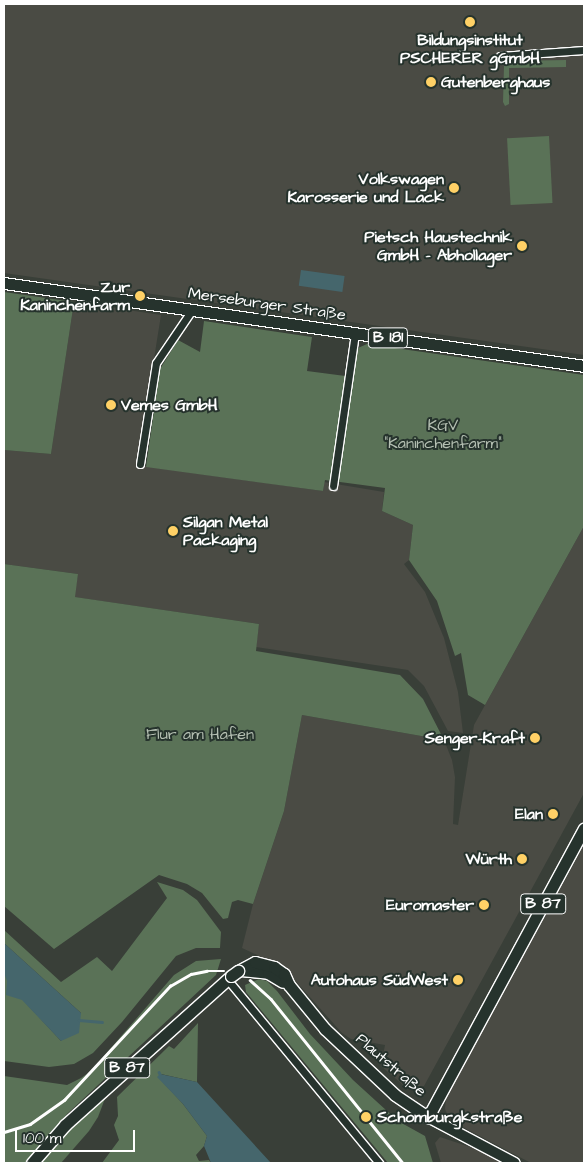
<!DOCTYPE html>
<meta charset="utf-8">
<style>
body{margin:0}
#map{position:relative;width:588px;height:1167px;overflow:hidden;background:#393f38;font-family:"Architects Daughter",sans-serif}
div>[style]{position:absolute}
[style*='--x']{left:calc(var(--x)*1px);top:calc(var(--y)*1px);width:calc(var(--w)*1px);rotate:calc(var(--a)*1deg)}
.built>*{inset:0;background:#4a4b44}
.green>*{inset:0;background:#5a7257;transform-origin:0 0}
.water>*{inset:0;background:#45666c;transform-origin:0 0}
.stream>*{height:2.5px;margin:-1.25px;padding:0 1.25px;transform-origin:1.25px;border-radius:1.25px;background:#45666c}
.roads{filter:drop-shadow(1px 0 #fff) drop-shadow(-1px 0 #fff) drop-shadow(0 1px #fff) drop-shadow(0 -1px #fff)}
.street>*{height:7px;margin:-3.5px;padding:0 3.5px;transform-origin:3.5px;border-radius:3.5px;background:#26332d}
.secondary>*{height:10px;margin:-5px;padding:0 5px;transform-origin:5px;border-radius:5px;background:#26332d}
.primary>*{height:11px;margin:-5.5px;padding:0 5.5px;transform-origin:5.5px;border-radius:5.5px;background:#26332d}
.rail>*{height:2.5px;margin:-1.25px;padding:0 1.25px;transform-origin:1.25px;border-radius:1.25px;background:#fff}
.bridges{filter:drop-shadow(1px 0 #fff) drop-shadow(-1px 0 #fff) drop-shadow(0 1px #fff) drop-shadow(0 -1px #fff)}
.primary-bridge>*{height:11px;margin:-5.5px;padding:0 5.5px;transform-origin:5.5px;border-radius:5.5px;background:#26332d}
.dots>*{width:14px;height:14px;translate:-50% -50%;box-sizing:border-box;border:2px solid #26332d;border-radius:50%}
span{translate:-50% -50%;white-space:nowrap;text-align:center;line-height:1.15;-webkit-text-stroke:4px #26332d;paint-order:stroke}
.shield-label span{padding:1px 4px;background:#26332d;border:1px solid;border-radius:4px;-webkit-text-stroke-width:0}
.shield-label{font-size:15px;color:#fff;font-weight:700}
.poi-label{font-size:16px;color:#fff;font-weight:700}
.left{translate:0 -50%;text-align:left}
.right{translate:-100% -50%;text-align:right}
.street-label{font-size:16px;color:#fff}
.park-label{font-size:16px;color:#b5c0b3}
.frame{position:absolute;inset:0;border:5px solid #fff;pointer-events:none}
.scale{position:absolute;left:15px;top:1130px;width:120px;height:22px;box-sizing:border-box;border:2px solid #fff;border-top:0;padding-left:6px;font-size:15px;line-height:18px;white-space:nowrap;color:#fff;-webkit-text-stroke:4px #26332d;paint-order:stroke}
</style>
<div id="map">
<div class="built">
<div style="clip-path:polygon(4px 4px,584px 4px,584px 355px,4px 273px)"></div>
<div style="clip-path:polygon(74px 302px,161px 315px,137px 465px,323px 491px,324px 482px,384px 492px,382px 511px,413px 525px,409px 560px,404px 564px,425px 592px,444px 638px,458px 692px,463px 733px,448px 731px,424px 686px,408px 670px,256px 647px,259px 624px,74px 597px,78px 574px,4px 564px,4px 450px,51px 454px)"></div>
<div style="clip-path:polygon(584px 526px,584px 793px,424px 1086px,414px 1088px,406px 1082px,403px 1085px,381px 1066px,385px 1045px,351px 1039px,342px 1033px,283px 967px,242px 948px,253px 904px,284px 811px,302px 715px,444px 740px,452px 760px,455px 777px,453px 824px,458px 825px,474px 725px)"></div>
<div style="clip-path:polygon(584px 845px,584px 1163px,531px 1163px,457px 1124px,449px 1118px,445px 1109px,446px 1098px)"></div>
<div style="clip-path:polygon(440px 1137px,473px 1148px,505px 1163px,441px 1163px,435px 1143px)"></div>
</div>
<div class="green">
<div style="clip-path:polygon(566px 60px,566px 67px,509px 68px,509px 104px,505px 106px,503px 102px,504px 66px,508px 61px)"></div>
<div style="left:549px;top:136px;width:67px;height:42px;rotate:87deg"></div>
<div style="clip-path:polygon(4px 292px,74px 302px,51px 454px,4px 450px)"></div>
<div style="clip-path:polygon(204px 321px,312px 337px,307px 371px,353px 377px,358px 348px,367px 344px,584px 375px,584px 526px,485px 705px,468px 695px,461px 653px,455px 656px,437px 601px,409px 560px,413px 525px,382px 511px,385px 488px,325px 480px,323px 491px,146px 467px,160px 369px,178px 340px,200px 352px)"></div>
<div style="clip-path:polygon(4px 564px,78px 574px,75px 597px,259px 624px,256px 651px,400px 675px,423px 699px,444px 740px,302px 715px,284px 811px,253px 904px,238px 900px,232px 902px,228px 918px,223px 919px,202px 893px,187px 884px,159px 875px,54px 949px,4px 906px)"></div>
<div style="clip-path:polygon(157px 882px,183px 890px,197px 900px,221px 932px,220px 948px,196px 948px,176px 956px,122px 1022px,93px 1053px,74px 1064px,49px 1067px,4px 1061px,4px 973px,22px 999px,61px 1041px,81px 1013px,4px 943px,4px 930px,61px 982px,97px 957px,112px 971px,167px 898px)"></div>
<div style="clip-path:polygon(221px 959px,216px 975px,67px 1114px,27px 1163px,4px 1163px,4px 1076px,67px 1085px,81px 1078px,91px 1071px,174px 975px,196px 961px)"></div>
<div style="clip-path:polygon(259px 979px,267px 981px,277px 991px,310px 1034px,353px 1080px,398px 1121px,425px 1136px,433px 1163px,388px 1163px,246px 992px,245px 985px)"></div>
<div style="clip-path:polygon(198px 1023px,197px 1082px,161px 1074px,158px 1077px,183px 1104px,207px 1136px,204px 1146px,196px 1155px,199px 1161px,209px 1160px,211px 1163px,102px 1163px,119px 1140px,114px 1125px,118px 1116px,117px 1097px,169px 1046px,174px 1049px)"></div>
<div style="clip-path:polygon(106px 1096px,98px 1117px,89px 1131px,61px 1163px,40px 1163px,65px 1134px)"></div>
</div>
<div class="water">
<div style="left:301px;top:270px;width:44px;height:16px;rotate:8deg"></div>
<div style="clip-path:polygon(4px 943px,81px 1013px,79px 1033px,61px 1041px,22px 1000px,6px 995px,7px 981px,4px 973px)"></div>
<div style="clip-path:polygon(160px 1074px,197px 1082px,271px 1163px,211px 1163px,204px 1146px,207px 1136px,183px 1104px,157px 1077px)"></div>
</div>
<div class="stream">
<div style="--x:79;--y:1020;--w:23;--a:5"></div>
<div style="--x:159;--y:1072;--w:2;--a:63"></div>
</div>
<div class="roads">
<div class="street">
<div style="--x:500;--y:56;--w:84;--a:-4.1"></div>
<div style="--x:140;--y:464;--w:102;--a:-81"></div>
<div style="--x:156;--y:363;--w:64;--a:-55.8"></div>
<div style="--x:333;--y:486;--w:155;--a:-81.8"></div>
<div style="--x:227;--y:979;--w:239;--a:50.4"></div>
</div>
<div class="secondary">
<div style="--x:428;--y:1117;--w:98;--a:27.9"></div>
</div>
<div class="primary">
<div style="--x:4;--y:283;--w:586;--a:8.14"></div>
<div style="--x:241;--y:970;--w:27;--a:6"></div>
<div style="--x:268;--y:973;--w:17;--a:31"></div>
<div style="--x:238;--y:971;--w:19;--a:-28"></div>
<div style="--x:255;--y:962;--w:20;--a:15"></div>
<div style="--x:274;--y:967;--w:12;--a:35"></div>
<div style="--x:284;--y:974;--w:12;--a:66"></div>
<div style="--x:289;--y:985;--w:57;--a:50.7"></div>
<div style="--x:325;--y:1029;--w:96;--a:43.3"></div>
<div style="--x:395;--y:1095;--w:40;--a:34"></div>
<div style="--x:428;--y:1117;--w:328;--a:-61.6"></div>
<div style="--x:32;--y:1163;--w:50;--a:-49"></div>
<div style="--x:65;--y:1125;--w:223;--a:-41.9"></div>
</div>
</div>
<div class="rail">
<div style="--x:250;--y:980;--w:28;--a:42"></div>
<div style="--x:271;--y:999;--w:211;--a:51.2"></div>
<div style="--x:4;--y:1132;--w:27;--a:-17"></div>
<div style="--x:30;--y:1124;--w:42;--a:-35.2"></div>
<div style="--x:64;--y:1100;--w:156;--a:-47.1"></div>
<div style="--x:170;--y:986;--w:24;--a:-30"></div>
<div style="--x:191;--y:974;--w:16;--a:-11"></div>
<div style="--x:207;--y:971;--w:17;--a:0"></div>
</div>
<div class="bridges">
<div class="primary-bridge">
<div style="--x:231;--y:976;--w:9;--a:-36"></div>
</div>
</div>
<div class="dots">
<div style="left:470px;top:22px;background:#ffd166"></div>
<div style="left:431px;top:82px;background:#ffd166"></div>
<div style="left:454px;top:188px;background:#ffd166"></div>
<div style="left:522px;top:246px;background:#ffd166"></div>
<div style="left:140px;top:296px;background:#ffd166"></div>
<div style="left:111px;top:405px;background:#ffd166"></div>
<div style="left:173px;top:531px;background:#ffd166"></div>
<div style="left:535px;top:738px;background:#ffd166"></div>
<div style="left:553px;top:814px;background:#ffd166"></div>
<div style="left:522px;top:859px;background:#ffd166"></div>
<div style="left:484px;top:905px;background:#ffd166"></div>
<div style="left:458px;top:980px;background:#ffd166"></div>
<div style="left:366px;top:1117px;background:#ffd166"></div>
</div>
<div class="shield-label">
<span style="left:388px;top:338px">B 181</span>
<span style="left:543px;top:904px">B 87</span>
<span style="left:127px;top:1068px">B 87</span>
</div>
<div class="poi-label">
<span style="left:470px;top:49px">Bildungsinstitut<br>PSCHERER gGmbH</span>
<span class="left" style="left:441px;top:82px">Gutenberghaus</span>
<span class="right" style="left:444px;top:188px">Volkswagen<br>Karosserie und Lack</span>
<span class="right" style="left:512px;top:246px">Pietsch Haustechnik<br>GmbH - Abhollager</span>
<span class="right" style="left:130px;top:296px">Zur<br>Kaninchenfarm</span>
<span class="left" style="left:121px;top:405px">Vemes GmbH</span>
<span class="left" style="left:183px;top:531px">Silgan Metal<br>Packaging</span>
<span class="right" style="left:525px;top:738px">Senger-Kraft</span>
<span class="right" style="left:543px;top:814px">Elan</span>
<span class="right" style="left:512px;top:859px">Würth</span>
<span class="right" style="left:474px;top:905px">Euromaster</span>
<span class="right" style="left:448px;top:980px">Autohaus SüdWest</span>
<span class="left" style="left:377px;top:1117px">Schomburgkstraße</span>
</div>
<div class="street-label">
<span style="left:267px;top:304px;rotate:8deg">Merseburger Straße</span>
<span style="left:391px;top:1065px;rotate:41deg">Plautstraße</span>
</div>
<div class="park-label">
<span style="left:443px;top:434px">KGV<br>"Kaninchenfarm"</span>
<span style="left:200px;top:734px">Flur am Hafen</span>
</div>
<div class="frame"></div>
<div class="scale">100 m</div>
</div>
